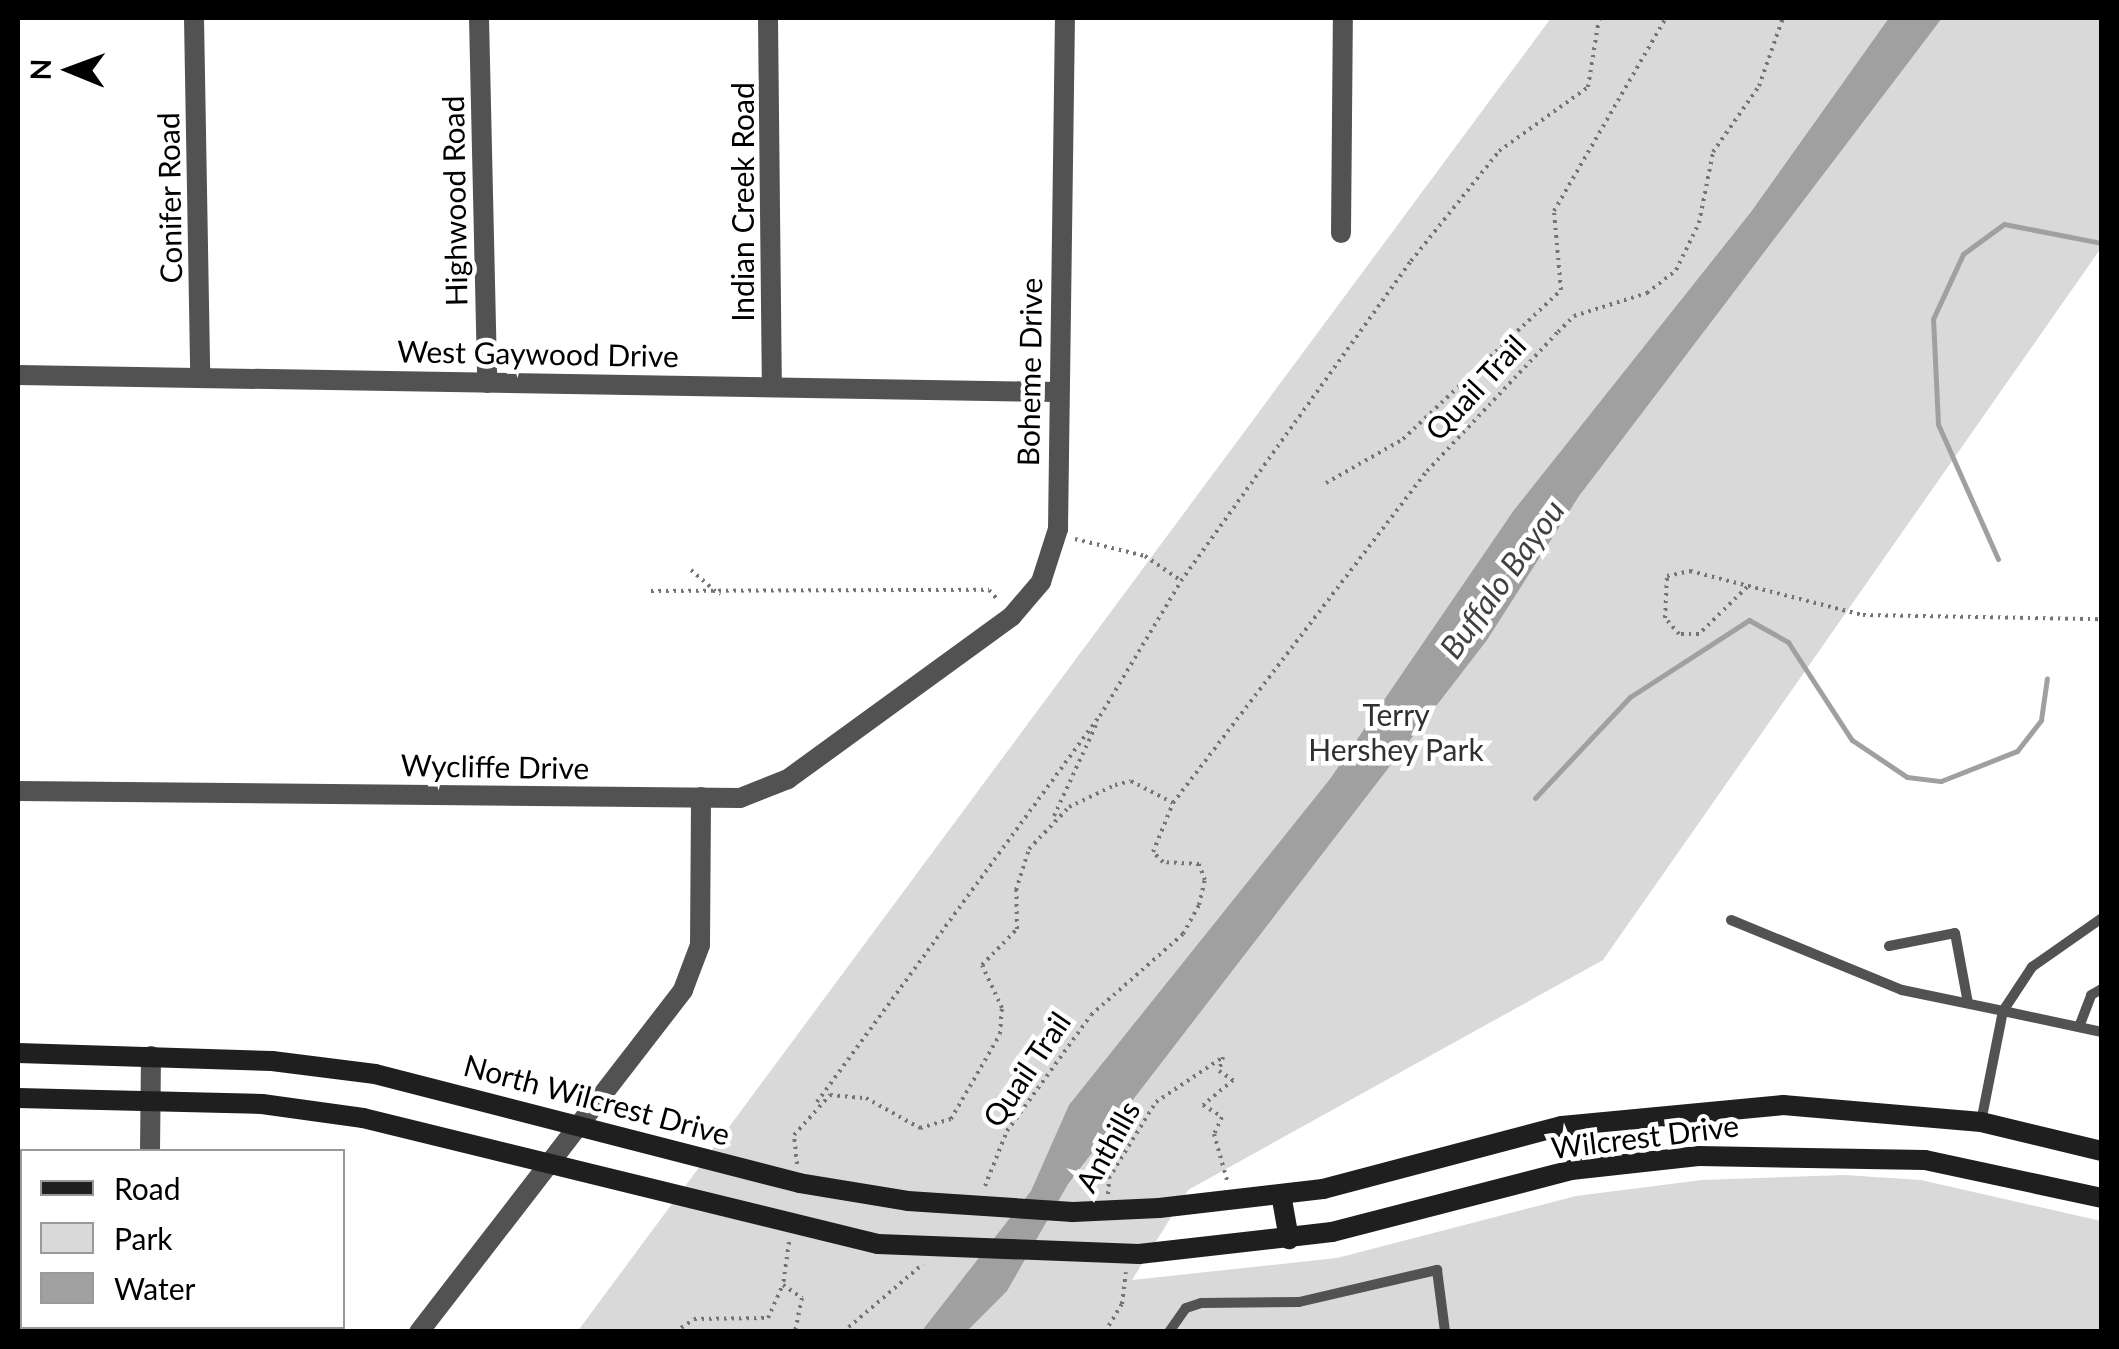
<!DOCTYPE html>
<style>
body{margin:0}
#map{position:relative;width:2119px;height:1349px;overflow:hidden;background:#fff;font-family:Lato,sans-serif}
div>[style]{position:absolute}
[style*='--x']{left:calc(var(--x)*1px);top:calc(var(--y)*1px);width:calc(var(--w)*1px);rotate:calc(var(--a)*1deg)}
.green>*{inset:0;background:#d9d9d9}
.water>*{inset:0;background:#a0a0a0}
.stream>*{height:5px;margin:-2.5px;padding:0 2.5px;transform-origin:2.5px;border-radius:2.5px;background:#a0a0a0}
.path>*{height:4px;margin-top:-2px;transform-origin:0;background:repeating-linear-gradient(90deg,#747474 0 2.5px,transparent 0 7.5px)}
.lane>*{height:10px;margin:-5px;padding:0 5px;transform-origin:5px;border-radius:5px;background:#525252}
.street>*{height:20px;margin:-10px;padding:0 10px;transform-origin:10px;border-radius:10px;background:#525252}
.secondary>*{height:20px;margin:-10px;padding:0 10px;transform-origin:10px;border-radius:10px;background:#1f1f1f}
.secondary-bridge>*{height:20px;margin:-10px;padding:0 10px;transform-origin:10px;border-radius:10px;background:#1f1f1f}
span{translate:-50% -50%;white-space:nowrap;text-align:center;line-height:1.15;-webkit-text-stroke:9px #fff;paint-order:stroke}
.street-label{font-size:30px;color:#000}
.park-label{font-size:30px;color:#303030}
.water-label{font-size:32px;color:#414141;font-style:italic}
.frame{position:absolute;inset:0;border:20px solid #000;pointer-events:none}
.legend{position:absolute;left:20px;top:1149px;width:325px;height:180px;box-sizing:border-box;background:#fff;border:2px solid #999;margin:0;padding:12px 18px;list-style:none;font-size:30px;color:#000}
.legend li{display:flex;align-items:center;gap:20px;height:50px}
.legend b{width:50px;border:2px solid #999}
.north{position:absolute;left:20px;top:20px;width:100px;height:100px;-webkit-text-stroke:8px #fff;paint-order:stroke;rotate:271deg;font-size:28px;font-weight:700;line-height:40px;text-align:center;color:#000}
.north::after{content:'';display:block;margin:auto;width:35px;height:45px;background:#000;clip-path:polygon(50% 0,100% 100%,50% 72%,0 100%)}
</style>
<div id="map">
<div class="green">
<div style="clip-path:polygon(1551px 18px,2101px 18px,2101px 248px,1603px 960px,1188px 1190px,1132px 1280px,1337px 1258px,1576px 1196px,1702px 1180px,1844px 1175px,1921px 1180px,2101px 1221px,2101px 1331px,577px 1332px)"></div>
</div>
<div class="water">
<div style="clip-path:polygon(1889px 18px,1942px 18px,1579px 496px,1487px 640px,1068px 1184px,1007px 1291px,967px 1331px,921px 1332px,1031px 1191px,1069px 1105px,1330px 779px,1514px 510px,1751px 212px)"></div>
</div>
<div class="stream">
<div style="--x:1998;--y:559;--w:148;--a:-114"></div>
<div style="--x:1938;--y:424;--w:105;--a:-92.7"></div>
<div style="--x:1933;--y:319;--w:72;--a:-65.2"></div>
<div style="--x:1963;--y:254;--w:51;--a:-36.2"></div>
<div style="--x:2004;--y:224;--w:100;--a:11"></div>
<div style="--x:1535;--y:798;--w:139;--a:-46.8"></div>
<div style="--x:1630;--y:697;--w:142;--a:-32.9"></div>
<div style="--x:1749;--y:620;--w:45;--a:29.4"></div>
<div style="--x:1788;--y:642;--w:117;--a:56.9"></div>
<div style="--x:1852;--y:740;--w:66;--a:33.9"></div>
<div style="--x:1907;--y:777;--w:34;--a:7"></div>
<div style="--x:1941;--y:781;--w:82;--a:-21.5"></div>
<div style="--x:2017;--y:751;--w:39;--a:-52"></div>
<div style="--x:2041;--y:720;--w:42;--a:-81.9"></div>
</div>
<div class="path">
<div style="--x:1326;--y:483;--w:89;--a:-29.7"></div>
<div style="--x:1403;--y:439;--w:217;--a:-43.3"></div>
<div style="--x:1561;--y:290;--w:79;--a:-95.1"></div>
<div style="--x:1554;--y:211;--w:223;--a:-59.9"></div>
<div style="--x:1075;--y:539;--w:72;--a:13.7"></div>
<div style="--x:1145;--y:556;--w:42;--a:34.4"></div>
<div style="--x:691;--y:570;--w:38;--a:41"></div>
<div style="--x:1747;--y:587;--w:67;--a:135.6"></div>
<div style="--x:1699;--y:634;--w:20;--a:180"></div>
<div style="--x:1679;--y:634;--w:21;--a:-131"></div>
<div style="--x:1665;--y:618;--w:42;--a:-87.3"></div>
<div style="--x:1667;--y:576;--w:24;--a:-12"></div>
<div style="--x:1690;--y:571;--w:179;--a:14.3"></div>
<div style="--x:1863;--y:615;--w:239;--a:1"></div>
<div style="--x:651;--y:591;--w:338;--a:-0.2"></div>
<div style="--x:989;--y:590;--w:15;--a:48"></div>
<div style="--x:1054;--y:816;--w:100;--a:-65.2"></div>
<div style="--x:817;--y:1102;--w:479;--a:-53.8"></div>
<div style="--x:1100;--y:716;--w:157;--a:-59"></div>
<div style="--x:1181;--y:581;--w:394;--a:-54.3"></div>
<div style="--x:1411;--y:261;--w:141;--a:-51.3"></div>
<div style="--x:1499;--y:151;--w:110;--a:-35.7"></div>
<div style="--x:1588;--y:87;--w:70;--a:-80.9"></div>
<div style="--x:797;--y:1164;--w:29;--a:-96"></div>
<div style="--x:794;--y:1135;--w:54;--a:-48"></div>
<div style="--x:830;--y:1095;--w:36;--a:5"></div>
<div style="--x:866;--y:1098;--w:62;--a:29.1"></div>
<div style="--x:920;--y:1128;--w:32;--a:-16"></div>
<div style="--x:951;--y:1119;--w:98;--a:-60"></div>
<div style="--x:1000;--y:1034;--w:26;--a:-86"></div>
<div style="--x:1002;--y:1008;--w:47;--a:-114.9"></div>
<div style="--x:982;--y:965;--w:50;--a:-45.8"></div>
<div style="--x:1017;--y:929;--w:39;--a:-91"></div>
<div style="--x:1016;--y:890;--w:43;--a:-72.4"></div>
<div style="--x:1029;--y:849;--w:58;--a:-46.4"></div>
<div style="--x:1069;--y:807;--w:51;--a:-25.6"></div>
<div style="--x:1115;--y:785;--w:16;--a:-14"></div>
<div style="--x:1131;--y:781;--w:47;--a:27.6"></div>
<div style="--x:985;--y:1186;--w:59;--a:-68.2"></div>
<div style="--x:1007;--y:1131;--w:143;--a:-54.1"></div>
<div style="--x:1091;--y:1015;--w:123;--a:-41.4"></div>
<div style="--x:1183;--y:934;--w:33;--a:-61"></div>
<div style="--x:1199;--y:905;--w:26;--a:-77"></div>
<div style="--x:1205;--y:880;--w:17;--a:-111"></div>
<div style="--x:1199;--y:864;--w:36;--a:-177"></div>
<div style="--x:1163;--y:862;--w:14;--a:-135"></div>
<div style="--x:1153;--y:852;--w:53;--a:-67.8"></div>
<div style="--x:1173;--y:803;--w:418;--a:-52.6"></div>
<div style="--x:1427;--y:471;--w:191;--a:-46.7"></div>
<div style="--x:1558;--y:332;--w:23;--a:-45"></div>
<div style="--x:1574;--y:316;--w:77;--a:-17.5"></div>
<div style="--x:1647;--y:293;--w:37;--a:-38"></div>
<div style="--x:1676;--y:270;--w:52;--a:-63.9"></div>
<div style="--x:1699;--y:223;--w:72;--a:-78.8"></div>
<div style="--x:1713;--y:152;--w:80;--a:-55.1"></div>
<div style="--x:1759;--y:86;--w:72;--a:-70.6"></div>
<div style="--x:1108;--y:1194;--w:16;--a:-86"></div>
<div style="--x:1109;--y:1178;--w:89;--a:-58.3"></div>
<div style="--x:1156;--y:1102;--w:81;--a:-33.9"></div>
<div style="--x:1223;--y:1057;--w:15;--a:106"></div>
<div style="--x:1219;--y:1071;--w:17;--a:33"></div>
<div style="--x:1233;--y:1080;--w:39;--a:140"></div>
<div style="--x:1203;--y:1105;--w:22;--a:32"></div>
<div style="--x:1222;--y:1117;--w:19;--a:115"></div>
<div style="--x:1214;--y:1134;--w:48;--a:74.2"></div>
<div style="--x:789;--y:1242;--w:43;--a:97.9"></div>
<div style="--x:783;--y:1285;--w:23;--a:34"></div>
<div style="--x:802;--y:1298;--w:35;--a:102"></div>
<div style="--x:675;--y:1332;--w:23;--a:-34"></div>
<div style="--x:694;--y:1319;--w:74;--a:-0.8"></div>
<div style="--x:768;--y:1318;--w:36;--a:-66"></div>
<div style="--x:843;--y:1332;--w:105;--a:-40.4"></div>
<div style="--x:1105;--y:1332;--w:33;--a:-59"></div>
<div style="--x:1122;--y:1304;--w:32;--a:-83"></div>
</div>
<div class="lane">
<div style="--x:1731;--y:920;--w:185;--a:22.3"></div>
<div style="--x:1902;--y:990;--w:103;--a:11.7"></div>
<div style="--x:2003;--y:1011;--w:53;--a:-56.6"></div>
<div style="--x:2032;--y:967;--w:85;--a:-35"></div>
<div style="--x:1889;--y:946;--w:67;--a:-11.1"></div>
<div style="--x:1955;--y:933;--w:71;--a:79.5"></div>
<div style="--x:2079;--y:1027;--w:34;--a:-69"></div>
<div style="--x:2091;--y:995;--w:13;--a:-29"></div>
<div style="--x:1981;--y:1122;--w:113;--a:-78.8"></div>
<div style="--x:2003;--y:1011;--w:101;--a:12"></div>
<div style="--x:1169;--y:1332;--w:29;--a:-55"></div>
<div style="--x:1186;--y:1308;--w:16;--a:-18"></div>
<div style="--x:1201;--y:1303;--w:98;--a:-0.6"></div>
<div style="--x:1299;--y:1302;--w:142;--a:-13.1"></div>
<div style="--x:1437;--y:1270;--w:63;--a:82.6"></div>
</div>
<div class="street">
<div style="--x:194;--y:18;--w:359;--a:89"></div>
<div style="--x:479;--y:18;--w:365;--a:88.7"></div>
<div style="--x:768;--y:18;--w:369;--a:89.4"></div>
<div style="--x:1341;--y:233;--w:215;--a:-89.5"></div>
<div style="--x:18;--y:375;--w:1040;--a:0.94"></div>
<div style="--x:18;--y:791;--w:722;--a:0.56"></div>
<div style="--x:740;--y:798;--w:52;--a:-21.6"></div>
<div style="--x:788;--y:779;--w:277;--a:-36"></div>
<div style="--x:1012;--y:616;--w:45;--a:-49.5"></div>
<div style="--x:1041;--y:582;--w:56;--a:-72.2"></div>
<div style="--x:1058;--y:529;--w:511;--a:-89.22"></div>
<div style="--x:150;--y:1152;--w:96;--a:-89.4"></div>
<div style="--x:147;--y:1332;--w:6;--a:-90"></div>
<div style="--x:419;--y:1332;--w:432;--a:-52.3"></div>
<div style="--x:683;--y:990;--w:48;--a:-69.3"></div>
<div style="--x:700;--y:945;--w:148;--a:-89.6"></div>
</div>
<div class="secondary">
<div style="--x:18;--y:1053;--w:254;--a:1.8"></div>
<div style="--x:272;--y:1061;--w:104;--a:7.2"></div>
<div style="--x:375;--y:1074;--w:438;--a:14.4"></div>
<div style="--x:799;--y:1183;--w:110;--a:9.4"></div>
<div style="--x:18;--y:1098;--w:244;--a:1.4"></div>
<div style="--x:262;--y:1104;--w:102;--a:7.9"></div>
<div style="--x:363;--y:1118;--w:530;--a:13.75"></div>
<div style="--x:1281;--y:1194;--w:46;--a:79.9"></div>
<div style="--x:1159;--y:1208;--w:165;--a:-6.6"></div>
<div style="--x:1323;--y:1189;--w:247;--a:-14.8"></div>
<div style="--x:1562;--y:1126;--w:222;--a:-5.4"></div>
<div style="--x:1783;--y:1105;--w:199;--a:4.9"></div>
<div style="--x:1981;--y:1122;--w:124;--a:13.5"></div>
<div style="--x:1139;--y:1254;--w:194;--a:-6.5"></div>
<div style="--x:1332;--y:1232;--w:247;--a:-14.5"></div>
<div style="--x:1571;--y:1170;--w:128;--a:-6.3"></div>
<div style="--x:1698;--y:1156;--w:227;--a:1"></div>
<div style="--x:1925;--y:1160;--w:181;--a:12.1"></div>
</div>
<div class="secondary-bridge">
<div style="--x:908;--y:1201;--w:165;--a:3.8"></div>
<div style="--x:1073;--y:1212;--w:86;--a:-2.7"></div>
<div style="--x:878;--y:1244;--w:261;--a:2.2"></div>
</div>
<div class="street-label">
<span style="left:169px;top:198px;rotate:-91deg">Conifer Road</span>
<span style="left:454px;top:201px;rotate:-91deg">Highwood Road</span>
<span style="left:742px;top:202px;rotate:-90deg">Indian Creek Road</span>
<span style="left:538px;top:353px;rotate:1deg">West Gaywood Drive</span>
<span style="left:1029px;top:372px;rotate:-89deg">Boheme Drive</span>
<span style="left:1475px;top:387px;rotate:-47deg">Quail Trail</span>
<span style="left:495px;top:766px;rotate:1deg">Wycliffe Drive</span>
<span style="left:1026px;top:1069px;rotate:-56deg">Quail Trail</span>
<span style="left:597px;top:1099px;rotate:15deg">North Wilcrest Drive</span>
<span style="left:1645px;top:1136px;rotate:-7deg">Wilcrest Drive</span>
<span style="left:1107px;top:1146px;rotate:-61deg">Anthills</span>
</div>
<div class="park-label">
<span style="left:1396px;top:731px">Terry<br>Hershey Park</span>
</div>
<div class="water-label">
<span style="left:1502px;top:579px;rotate:-54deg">Buffalo Bayou</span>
</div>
<div class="frame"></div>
<ul class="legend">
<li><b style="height:12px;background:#1f1f1f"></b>Road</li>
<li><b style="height:28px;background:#d9d9d9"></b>Park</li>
<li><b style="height:28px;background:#a0a0a0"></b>Water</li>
</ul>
<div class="north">N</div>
</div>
